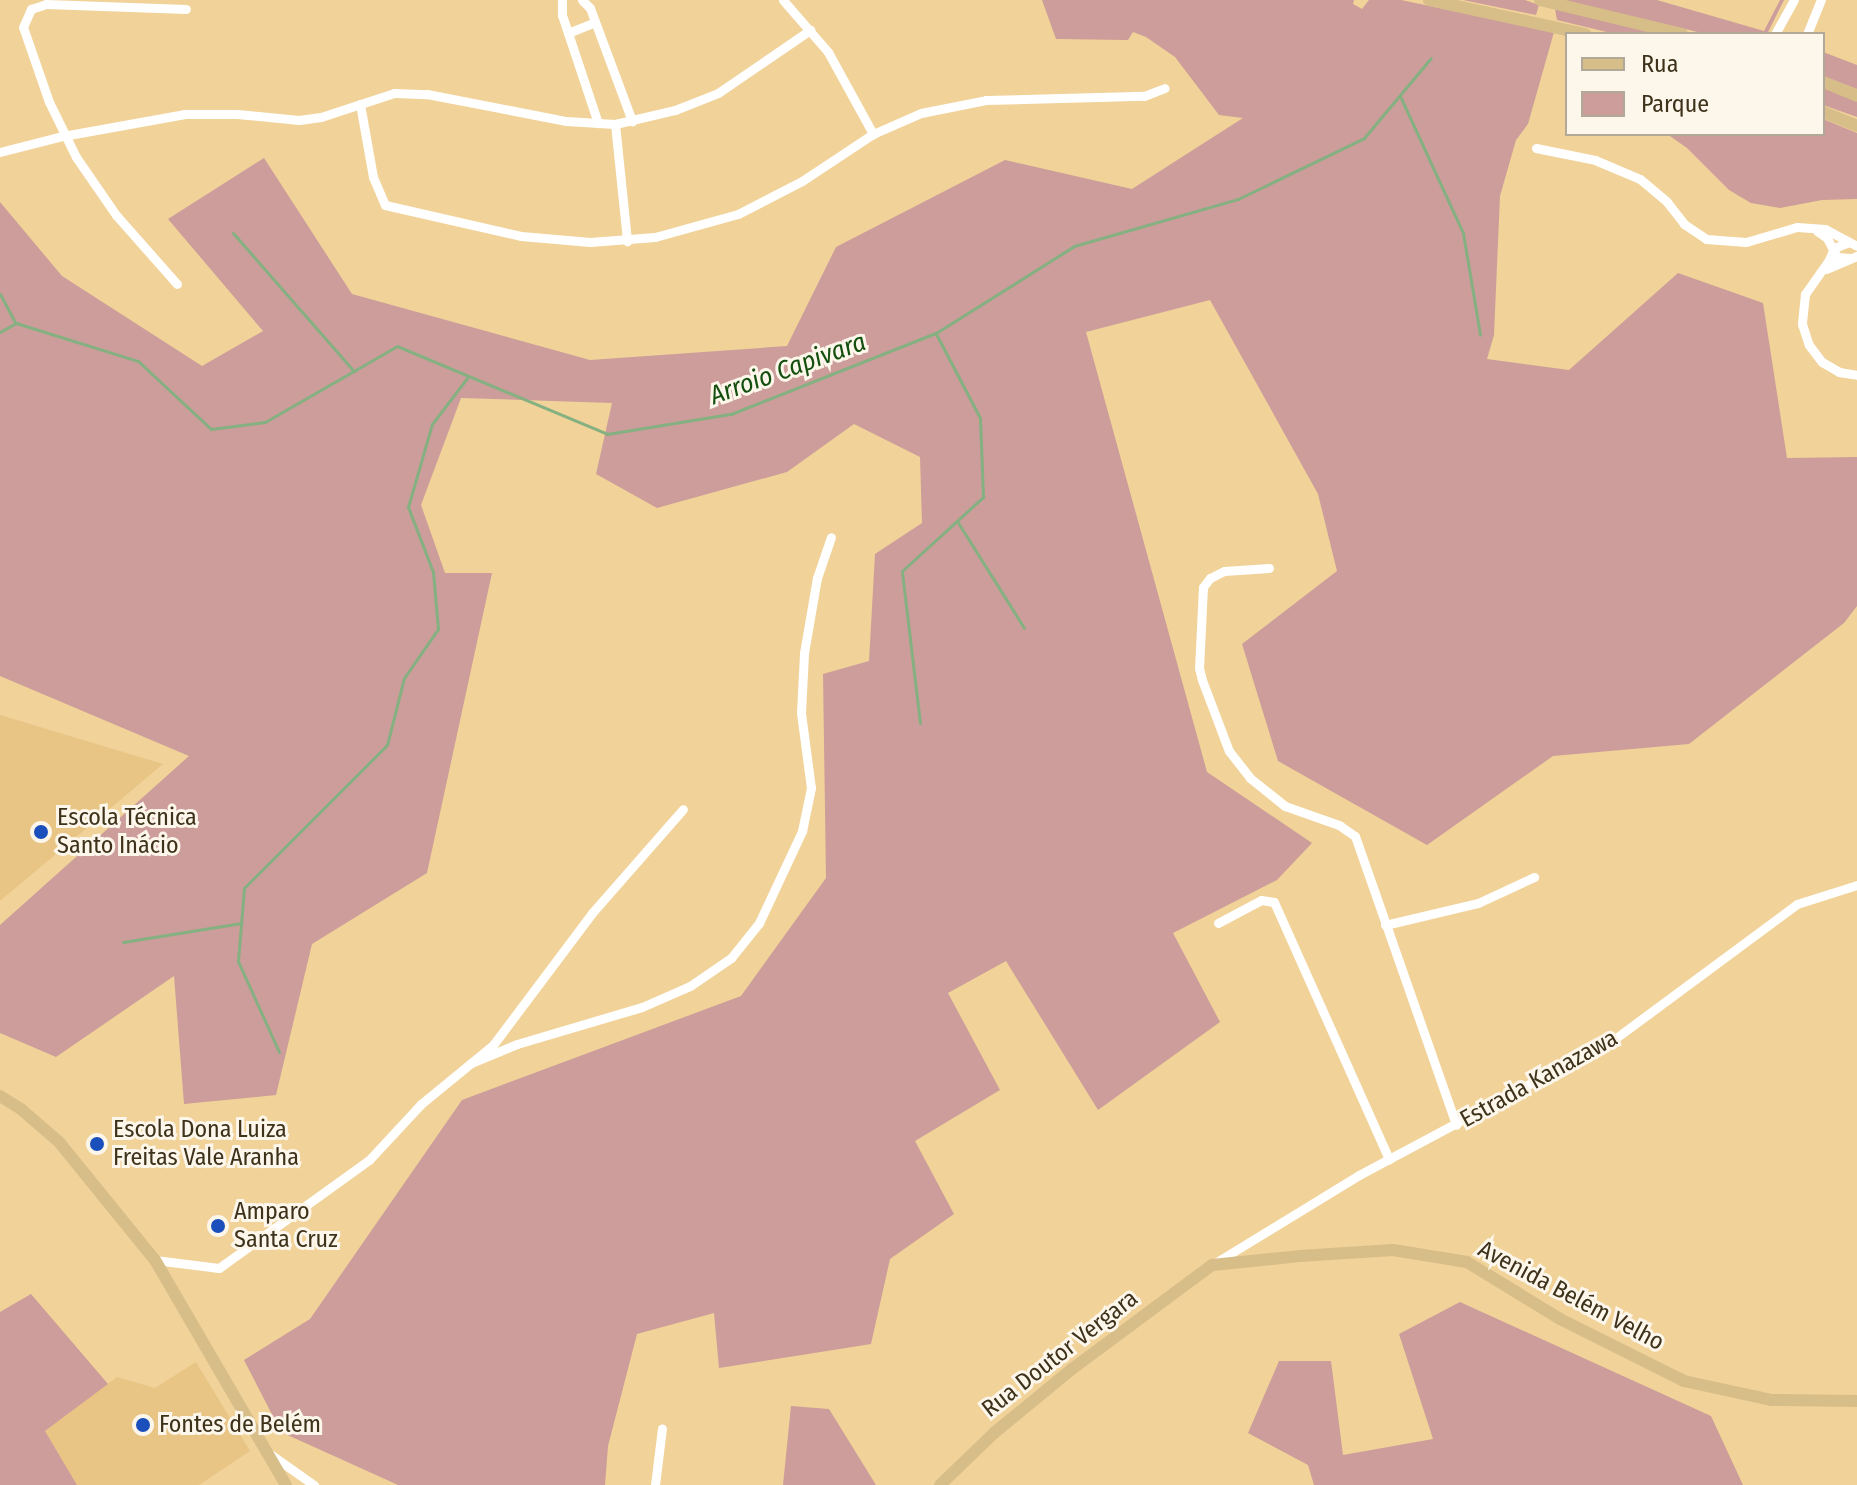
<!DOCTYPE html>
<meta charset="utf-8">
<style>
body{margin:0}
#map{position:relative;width:1857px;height:1485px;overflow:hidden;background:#f1d299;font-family:"Fira Sans Condensed",sans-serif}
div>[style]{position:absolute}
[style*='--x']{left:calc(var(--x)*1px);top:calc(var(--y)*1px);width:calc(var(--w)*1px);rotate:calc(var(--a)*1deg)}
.built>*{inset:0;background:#e8c585}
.green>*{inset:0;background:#cc9d9a}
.stream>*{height:3px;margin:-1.5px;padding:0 1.5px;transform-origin:1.5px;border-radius:1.5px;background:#85b081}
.minor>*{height:9px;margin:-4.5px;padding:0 4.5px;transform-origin:4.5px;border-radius:4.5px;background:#fff}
.major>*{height:12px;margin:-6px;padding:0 6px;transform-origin:6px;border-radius:6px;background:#d7bd88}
.dots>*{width:22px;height:22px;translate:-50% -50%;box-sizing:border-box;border:4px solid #fdf6eb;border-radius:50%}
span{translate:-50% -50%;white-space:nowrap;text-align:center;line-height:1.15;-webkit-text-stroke:6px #fdf6eb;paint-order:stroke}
.poi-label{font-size:24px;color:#3e321b}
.left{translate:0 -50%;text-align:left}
.street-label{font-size:24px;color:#3e321b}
.water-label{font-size:26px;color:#134f0f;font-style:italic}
.legend{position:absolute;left:1565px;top:32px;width:260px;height:104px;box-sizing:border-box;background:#fdf6eb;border:2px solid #b1a898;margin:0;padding:10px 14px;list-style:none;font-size:24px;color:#3e321b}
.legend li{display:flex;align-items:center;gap:16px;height:40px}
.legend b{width:40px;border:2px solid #b1a898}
</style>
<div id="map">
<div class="built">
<div style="clip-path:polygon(0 715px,163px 764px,0 901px)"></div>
<div style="clip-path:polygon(196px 1362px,250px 1451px,199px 1485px,77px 1485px,45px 1431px,117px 1377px,155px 1388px)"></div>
</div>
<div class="green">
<div style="clip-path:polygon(1042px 0,1354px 0,1353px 4px,1362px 9px,1369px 0,1401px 0,1554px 32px,1528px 124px,1516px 140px,1500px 196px,1494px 335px,1487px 359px,1569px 370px,1678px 273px,1763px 303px,1787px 458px,1857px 457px,1857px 606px,1844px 623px,1689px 744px,1553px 756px,1427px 845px,1278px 761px,1242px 644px,1337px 571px,1318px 494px,1210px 300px,1086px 332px,1207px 772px,1312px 843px,1277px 880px,1173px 933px,1220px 1022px,1098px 1110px,1006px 961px,948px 993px,1000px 1090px,915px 1141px,954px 1214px,890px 1259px,871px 1344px,719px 1368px,714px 1313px,637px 1334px,608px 1446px,605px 1485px,398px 1485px,281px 1432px,244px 1360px,310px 1319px,462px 1100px,741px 996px,826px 878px,823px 674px,869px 661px,875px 554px,922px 523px,920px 457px,854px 424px,787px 472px,657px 508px,596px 474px,612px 403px,461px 398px,421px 505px,445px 573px,492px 573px,427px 873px,312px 944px,276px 1095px,184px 1104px,174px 976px,56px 1057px,0 1033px,0 925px,189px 756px,0 676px,0 202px,62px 276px,202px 366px,263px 331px,168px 219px,264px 158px,352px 294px,590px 360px,787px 346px,836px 247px,1005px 160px,1132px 189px,1243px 118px,1219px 115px,1175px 57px,1146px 37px,1133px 32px,1128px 40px,1056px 39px)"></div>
<div style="clip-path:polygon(1463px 0,1525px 0,1539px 5px,1536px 15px)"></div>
<div style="clip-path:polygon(1563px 0,1657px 0,1764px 31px,1780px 0,1784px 0,1767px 34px,1706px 34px)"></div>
<div style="clip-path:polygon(1555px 9px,1658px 34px,1615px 34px,1557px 20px)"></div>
<div style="clip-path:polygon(1823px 52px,1857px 65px,1857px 89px,1823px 76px)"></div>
<div style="clip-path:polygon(1823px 86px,1857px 100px,1857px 117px,1823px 105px)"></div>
<div style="clip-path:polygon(1823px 119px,1857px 133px,1857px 199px,1822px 200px,1780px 208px,1751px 203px,1729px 190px,1687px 148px,1667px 134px,1823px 134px)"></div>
<div style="clip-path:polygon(31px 1294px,108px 1384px,45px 1431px,77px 1485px,0 1485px,0 1312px)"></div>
<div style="clip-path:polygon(1460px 1302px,1711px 1416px,1743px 1485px,1314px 1485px,1308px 1465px,1248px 1433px,1279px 1361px,1331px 1361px,1343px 1455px,1433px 1439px,1399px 1334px)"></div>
<div style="clip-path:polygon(791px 1406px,829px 1409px,876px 1485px,783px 1485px)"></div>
</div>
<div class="stream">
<div style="--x:1400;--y:96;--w:151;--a:65.3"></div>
<div style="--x:1463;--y:233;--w:103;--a:80.5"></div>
<div style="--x:233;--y:233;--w:184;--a:48.8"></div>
<div style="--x:0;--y:294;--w:32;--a:62"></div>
<div style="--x:0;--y:332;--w:18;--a:-29"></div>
<div style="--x:16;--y:323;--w:128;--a:17.3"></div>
<div style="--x:138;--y:361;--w:100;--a:43"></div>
<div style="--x:211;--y:429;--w:54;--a:-7.4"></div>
<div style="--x:265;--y:422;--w:152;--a:-29.9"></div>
<div style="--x:397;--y:346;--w:228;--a:22.7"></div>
<div style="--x:607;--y:434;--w:126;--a:-9.2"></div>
<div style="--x:731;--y:414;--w:220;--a:-21.6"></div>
<div style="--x:936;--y:333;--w:163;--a:-32.2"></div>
<div style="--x:1074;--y:246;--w:171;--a:-16"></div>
<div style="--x:1238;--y:199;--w:140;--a:-25.8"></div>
<div style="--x:1364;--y:138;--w:104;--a:-50.1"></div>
<div style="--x:957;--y:521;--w:126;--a:57.9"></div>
<div style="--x:920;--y:723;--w:153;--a:-96.8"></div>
<div style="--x:902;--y:571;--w:110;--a:-42.4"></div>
<div style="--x:983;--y:497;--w:79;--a:-92.2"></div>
<div style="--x:980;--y:418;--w:95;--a:-117.6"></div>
<div style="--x:123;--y:942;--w:120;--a:-9.1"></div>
<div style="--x:279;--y:1052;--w:100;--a:-114.3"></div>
<div style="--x:238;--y:961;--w:73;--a:-85.3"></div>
<div style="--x:244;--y:888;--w:202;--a:-45"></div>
<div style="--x:387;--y:745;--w:69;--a:-75.8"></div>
<div style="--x:404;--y:678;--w:60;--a:-55.2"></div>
<div style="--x:438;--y:629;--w:57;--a:-95"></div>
<div style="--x:433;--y:572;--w:70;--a:-111"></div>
<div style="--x:408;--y:507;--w:86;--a:-73.9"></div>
<div style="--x:432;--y:424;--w:58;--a:-52.7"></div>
</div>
<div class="minor">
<div style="--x:562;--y:0;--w:15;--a:90"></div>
<div style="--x:562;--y:15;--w:114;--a:71.6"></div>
<div style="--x:582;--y:0;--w:11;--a:45"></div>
<div style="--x:590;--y:8;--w:121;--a:69.6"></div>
<div style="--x:783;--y:0;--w:69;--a:49.1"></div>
<div style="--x:828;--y:52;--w:94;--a:61.2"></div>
<div style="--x:568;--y:33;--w:29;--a:-22"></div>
<div style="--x:1775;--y:34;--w:39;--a:-61"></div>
<div style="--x:1807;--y:34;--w:37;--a:-68"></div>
<div style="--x:360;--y:104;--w:74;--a:79.9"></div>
<div style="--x:373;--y:177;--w:30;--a:67"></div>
<div style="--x:385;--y:205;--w:139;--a:12.8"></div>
<div style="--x:521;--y:236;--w:69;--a:5"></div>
<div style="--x:590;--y:242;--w:65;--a:-4.4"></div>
<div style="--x:655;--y:237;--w:86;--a:-15.5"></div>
<div style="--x:738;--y:214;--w:72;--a:-27.3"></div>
<div style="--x:802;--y:181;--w:85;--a:-33.5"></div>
<div style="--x:873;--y:134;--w:52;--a:-23.6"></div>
<div style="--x:921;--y:113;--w:66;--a:-11.3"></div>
<div style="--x:986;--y:100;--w:158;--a:-1.5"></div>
<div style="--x:1144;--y:96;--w:22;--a:-21"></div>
<div style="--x:615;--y:124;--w:118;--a:84.1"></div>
<div style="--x:1536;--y:148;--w:60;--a:11.5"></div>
<div style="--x:1595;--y:160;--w:49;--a:22.9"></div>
<div style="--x:1640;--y:179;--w:35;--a:40"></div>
<div style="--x:1667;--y:202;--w:28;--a:52"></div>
<div style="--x:1684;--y:224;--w:27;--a:34"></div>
<div style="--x:1706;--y:239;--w:40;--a:4.3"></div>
<div style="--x:1746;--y:242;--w:53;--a:-16.4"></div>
<div style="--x:1797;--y:227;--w:28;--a:4"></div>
<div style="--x:1825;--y:229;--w:36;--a:28"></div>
<div style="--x:0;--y:152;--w:65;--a:-14.3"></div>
<div style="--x:63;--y:136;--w:124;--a:-10.2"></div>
<div style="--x:185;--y:114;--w:52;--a:0"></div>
<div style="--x:237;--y:114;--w:62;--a:5.5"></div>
<div style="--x:299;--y:120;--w:22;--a:-8"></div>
<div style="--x:321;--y:117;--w:77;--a:-18.2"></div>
<div style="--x:394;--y:93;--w:33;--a:2"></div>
<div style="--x:427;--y:94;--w:142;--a:11"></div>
<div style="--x:566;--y:121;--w:49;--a:3.5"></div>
<div style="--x:615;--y:124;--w:62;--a:-13.1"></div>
<div style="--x:675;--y:110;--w:46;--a:-21.6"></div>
<div style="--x:718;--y:93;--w:112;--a:-34.4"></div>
<div style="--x:1817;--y:231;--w:12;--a:35"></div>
<div style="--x:1827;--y:238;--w:21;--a:62"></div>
<div style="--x:1837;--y:257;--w:13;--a:4"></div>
<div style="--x:1849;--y:242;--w:16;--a:158"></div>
<div style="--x:1834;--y:248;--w:13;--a:113"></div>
<div style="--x:1829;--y:260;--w:42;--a:125.2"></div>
<div style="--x:1805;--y:294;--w:30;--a:96"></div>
<div style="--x:1802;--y:324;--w:22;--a:72"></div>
<div style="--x:1809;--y:345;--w:21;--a:53"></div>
<div style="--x:1822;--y:362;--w:20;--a:30"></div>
<div style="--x:1839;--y:372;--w:18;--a:9"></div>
<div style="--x:1826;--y:269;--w:34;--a:-23"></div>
<div style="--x:177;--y:284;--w:92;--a:-131.5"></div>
<div style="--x:116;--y:215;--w:70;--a:-124.6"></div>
<div style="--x:76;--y:157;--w:61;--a:-116.1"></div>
<div style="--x:49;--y:102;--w:79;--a:-109.1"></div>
<div style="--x:23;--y:27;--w:20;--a:-66"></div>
<div style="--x:31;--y:9;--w:16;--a:-18"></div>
<div style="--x:46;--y:4;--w:140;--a:2"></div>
<div style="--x:1269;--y:568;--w:45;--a:176.2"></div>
<div style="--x:1224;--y:571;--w:16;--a:153"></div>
<div style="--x:1210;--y:578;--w:11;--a:128"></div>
<div style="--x:1203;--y:587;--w:81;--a:92.8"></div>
<div style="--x:1199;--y:668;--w:12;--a:76"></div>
<div style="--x:1202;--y:680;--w:76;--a:69.2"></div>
<div style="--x:1229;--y:751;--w:34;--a:52"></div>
<div style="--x:1250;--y:778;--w:45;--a:38.7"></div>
<div style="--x:1285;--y:806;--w:57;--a:19.4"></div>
<div style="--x:1339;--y:825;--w:19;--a:35"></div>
<div style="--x:1355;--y:836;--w:306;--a:70.7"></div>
<div style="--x:1218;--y:923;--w:49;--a:-28.1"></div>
<div style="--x:1261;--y:900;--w:13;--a:9"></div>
<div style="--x:1274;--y:902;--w:282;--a:65.9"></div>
<div style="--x:1385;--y:925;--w:96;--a:-13.3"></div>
<div style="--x:1478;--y:903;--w:62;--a:-24.9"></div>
<div style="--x:471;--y:1063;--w:50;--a:-22.4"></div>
<div style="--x:517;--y:1044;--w:130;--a:-16.5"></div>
<div style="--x:642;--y:1007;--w:52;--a:-23.6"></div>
<div style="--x:690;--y:986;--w:50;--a:-34.3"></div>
<div style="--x:731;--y:958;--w:45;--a:-51.3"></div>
<div style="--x:759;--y:923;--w:102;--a:-64.9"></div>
<div style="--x:802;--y:831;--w:44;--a:-78.2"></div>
<div style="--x:811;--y:788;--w:76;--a:-97.6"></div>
<div style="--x:801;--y:713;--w:60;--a:-87.1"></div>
<div style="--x:804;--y:653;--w:76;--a:-80.2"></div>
<div style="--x:817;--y:578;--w:43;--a:-71.1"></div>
<div style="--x:155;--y:1260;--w:64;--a:7.1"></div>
<div style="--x:219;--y:1268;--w:185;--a:-35.8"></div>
<div style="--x:369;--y:1160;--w:76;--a:-47.1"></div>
<div style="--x:421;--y:1104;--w:93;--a:-39.3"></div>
<div style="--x:493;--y:1045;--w:165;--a:-53.1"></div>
<div style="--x:592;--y:913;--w:138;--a:-48.8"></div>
<div style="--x:1215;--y:1263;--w:169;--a:-31.4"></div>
<div style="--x:1359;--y:1175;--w:291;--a:-28.1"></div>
<div style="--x:1616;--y:1038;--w:225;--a:-36.5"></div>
<div style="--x:1797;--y:904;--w:63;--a:-17.6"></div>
<div style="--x:270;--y:1454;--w:54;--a:35.2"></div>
<div style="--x:655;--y:1485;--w:57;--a:-83"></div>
</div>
<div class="major">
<div style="--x:1429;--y:0;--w:160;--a:12.3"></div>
<div style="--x:1540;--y:0;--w:146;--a:13.5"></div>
<div style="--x:1823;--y:82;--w:37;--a:22"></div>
<div style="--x:1823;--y:112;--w:37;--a:22"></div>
<div style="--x:0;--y:1096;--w:26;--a:32"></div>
<div style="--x:22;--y:1110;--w:49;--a:40.9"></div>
<div style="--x:59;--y:1142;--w:152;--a:50.9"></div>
<div style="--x:155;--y:1260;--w:260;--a:59.8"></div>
<div style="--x:940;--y:1485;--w:75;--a:-43.9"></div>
<div style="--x:994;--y:1433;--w:101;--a:-39.4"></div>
<div style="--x:1072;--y:1369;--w:174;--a:-36.6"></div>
<div style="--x:1212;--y:1265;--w:88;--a:-5.8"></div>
<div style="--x:1300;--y:1256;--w:93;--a:-3.7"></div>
<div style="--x:1393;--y:1250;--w:75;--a:9.2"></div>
<div style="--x:1467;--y:1262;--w:109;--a:31.5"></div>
<div style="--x:1560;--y:1319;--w:139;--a:26.6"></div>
<div style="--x:1684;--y:1381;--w:90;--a:12.2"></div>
<div style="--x:1772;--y:1400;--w:85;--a:0.7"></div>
</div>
<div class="dots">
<div style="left:41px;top:832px;background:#1a4fbc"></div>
<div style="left:97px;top:1144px;background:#1a4fbc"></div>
<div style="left:218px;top:1226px;background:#1a4fbc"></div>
<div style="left:143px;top:1425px;background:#1a4fbc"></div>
</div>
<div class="poi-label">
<span class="left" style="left:57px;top:832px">Escola Técnica<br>Santo Inácio</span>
<span class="left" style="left:113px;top:1144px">Escola Dona Luiza<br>Freitas Vale Aranha</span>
<span class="left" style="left:234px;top:1226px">Amparo<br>Santa Cruz</span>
<span class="left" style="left:159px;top:1425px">Fontes de Belém</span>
</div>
<div class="street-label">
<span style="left:1539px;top:1079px;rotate:-29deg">Estrada Kanazawa</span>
<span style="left:1571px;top:1296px;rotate:28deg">Avenida Belém Velho</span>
<span style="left:1060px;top:1354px;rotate:-38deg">Rua Doutor Vergara</span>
</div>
<div class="water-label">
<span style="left:788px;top:369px;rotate:-20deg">Arroio Capivara</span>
</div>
<ul class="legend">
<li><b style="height:10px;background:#d7bd88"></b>Rua</li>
<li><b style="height:22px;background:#cc9d9a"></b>Parque</li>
</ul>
</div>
